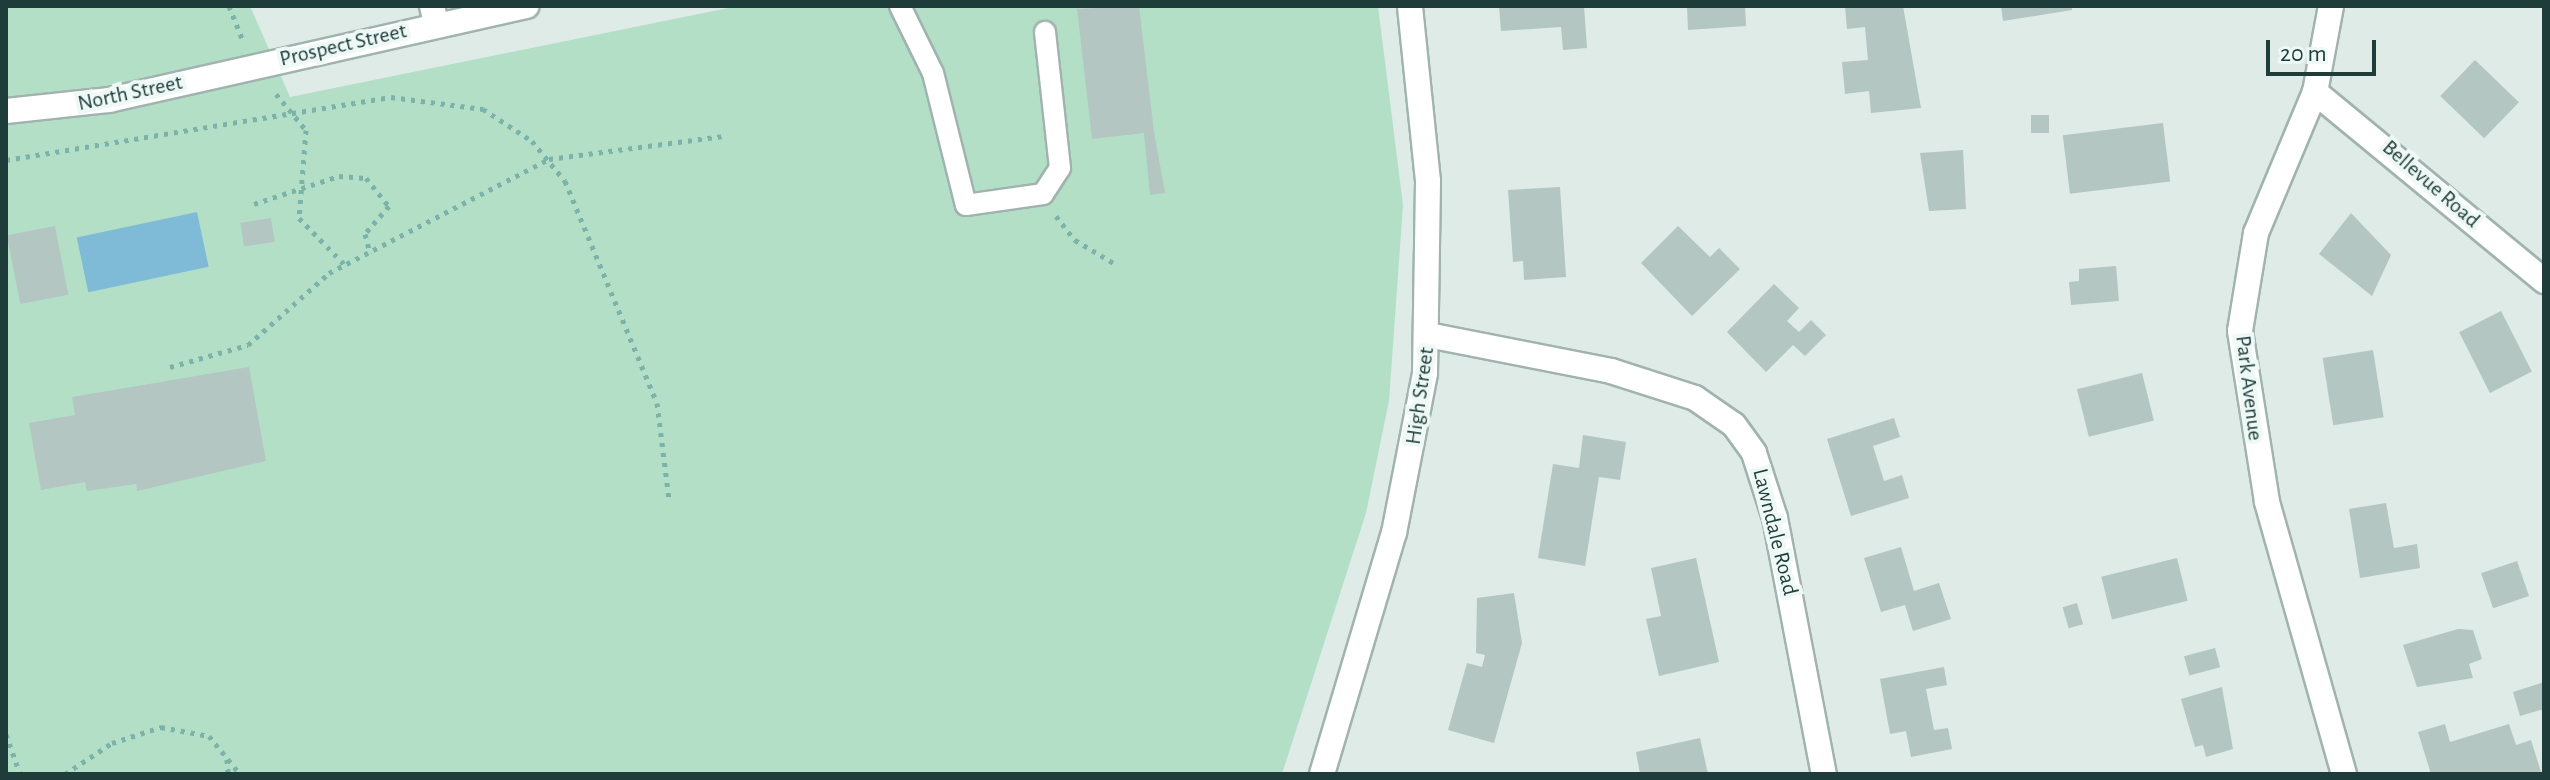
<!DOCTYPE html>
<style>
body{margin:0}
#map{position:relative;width:2550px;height:780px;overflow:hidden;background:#deebe7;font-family:"Alegreya Sans",sans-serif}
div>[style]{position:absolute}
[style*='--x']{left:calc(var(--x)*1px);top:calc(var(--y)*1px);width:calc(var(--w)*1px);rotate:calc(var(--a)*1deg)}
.green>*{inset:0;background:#b4dfc7}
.water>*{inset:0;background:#7fbad7;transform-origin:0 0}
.building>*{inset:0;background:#b3c6c1;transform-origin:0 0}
.path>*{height:5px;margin-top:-2.5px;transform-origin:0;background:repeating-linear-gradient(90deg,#7bb2aa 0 4px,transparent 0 10px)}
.roads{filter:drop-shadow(2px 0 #a1b3af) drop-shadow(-2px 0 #a1b3af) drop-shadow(0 2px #a1b3af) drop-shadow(0 -2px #a1b3af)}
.lane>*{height:20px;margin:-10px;padding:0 10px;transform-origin:10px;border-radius:10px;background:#fff}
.street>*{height:24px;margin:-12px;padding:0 12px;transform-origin:12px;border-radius:12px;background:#fff}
.secondary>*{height:24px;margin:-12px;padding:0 12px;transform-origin:12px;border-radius:12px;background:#fff}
span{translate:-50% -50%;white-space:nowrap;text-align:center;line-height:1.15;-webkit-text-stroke:8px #eef8f5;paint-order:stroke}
.street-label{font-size:22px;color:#1e3c39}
.frame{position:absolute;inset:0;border:8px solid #1e3c39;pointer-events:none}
.scale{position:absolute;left:2266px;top:40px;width:110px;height:36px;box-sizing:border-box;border:4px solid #1e3c39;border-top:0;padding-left:10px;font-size:24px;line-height:28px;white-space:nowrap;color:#1e3c39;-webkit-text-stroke:6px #eef8f5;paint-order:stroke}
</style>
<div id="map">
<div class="green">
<div style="clip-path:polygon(6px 6px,250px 6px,290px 97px,738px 6px,1378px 6px,1403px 205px,1389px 401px,1366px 513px,1282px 774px,6px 774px)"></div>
</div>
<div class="water">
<div style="left:197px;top:212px;width:56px;height:123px;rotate:78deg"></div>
</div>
<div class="building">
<div style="clip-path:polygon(1139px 6px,1154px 132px,1165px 193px,1150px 195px,1144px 133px,1092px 139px,1077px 9px)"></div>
<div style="clip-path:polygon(1499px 6px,1584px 6px,1587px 48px,1563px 50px,1561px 27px,1501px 31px)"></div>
<div style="clip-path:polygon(1687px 6px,1745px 6px,1746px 26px,1688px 30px)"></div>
<div style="clip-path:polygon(1845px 6px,1903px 6px,1921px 108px,1871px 113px,1869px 91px,1845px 94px,1842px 62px,1868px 60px,1865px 27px,1847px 29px)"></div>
<div style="clip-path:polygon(2001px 6px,2072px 6px,2072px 10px,2003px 21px)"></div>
<div style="left:2475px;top:60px;width:61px;height:50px;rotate:44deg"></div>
<div style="left:2049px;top:115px;width:18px;height:18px;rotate:90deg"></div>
<div style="left:2163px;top:123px;width:59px;height:101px;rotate:83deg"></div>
<div style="clip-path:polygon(1963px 150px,1966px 209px,1929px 211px,1920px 153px)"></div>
<div style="clip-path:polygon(1560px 187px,1566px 277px,1524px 280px,1523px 261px,1513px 262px,1508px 190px)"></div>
<div style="clip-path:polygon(2351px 213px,2391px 255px,2372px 296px,2319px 254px)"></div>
<div style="left:271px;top:218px;width:24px;height:31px;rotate:81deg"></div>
<div style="left:55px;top:226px;width:70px;height:49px;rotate:79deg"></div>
<div style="clip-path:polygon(1678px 226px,1710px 257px,1719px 248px,1740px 269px,1692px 316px,1641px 263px)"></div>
<div style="clip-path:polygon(2116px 266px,2119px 301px,2071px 305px,2069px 282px,2079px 281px,2079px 269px)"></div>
<div style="clip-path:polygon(1774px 284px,1799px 308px,1787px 321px,1799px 332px,1811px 320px,1826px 335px,1805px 356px,1793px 345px,1766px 372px,1727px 332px)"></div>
<div style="left:2501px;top:311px;width:68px;height:47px;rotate:63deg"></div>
<div style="left:2373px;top:350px;width:68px;height:51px;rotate:81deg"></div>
<div style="clip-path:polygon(249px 367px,266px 461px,137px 491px,136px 484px,87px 491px,85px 482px,41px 490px,29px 423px,75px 415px,72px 397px)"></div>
<div style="left:2142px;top:373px;width:49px;height:67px;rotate:76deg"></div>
<div style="clip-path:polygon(1894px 418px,1900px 437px,1873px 446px,1884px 481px,1902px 475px,1909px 498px,1851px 516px,1827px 439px)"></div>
<div style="clip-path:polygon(1583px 435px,1626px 442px,1620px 480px,1599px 477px,1585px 566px,1538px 558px,1553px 464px,1579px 468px)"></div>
<div style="clip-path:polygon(2386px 503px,2394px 548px,2417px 544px,2420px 568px,2360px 578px,2349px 509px)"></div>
<div style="clip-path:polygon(1901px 547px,1914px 591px,1939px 583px,1951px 619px,1913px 631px,1905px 605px,1881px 612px,1864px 558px)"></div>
<div style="clip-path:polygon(1696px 558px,1719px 662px,1659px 676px,1646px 619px,1661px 616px,1651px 568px)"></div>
<div style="left:2177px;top:558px;width:44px;height:78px;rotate:76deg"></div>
<div style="left:2517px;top:561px;width:37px;height:38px;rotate:71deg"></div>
<div style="clip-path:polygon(1514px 593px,1522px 643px,1494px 743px,1448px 730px,1467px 663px,1482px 667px,1485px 655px,1476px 653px,1477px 598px)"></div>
<div style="left:2077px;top:603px;width:22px;height:15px;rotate:74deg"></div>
<div style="clip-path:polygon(2458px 629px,2473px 630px,2482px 659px,2469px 664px,2473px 678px,2417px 687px,2403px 645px)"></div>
<div style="left:2215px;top:648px;width:20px;height:32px;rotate:75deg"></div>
<div style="clip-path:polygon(1944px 667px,1947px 685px,1926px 689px,1934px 730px,1948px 728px,1952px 749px,1911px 757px,1906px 731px,1890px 734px,1880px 679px)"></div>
<div style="clip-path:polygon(2544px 682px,2544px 709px,2520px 716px,2513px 692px)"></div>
<div style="clip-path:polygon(2222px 687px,2233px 749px,2206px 757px,2203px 745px,2195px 747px,2181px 699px)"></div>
<div style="clip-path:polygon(2445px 724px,2450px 742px,2509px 724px,2516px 745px,2531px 740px,2541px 772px,2431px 774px,2418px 732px)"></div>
<div style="clip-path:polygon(1700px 738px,1708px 774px,1640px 774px,1636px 752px)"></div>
</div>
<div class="path">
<div style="--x:229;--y:6;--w:35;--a:68"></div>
<div style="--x:276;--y:94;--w:47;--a:50.2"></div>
<div style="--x:306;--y:130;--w:88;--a:94.5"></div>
<div style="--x:299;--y:218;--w:64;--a:45.6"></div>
<div style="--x:6;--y:160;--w:390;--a:-9.3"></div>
<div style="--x:391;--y:97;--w:93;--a:7.4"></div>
<div style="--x:483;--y:109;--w:59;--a:33.1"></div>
<div style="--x:532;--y:141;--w:52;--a:50.5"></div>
<div style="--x:565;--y:181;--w:240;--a:67.5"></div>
<div style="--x:657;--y:403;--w:97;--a:82.9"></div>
<div style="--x:254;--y:204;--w:89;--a:-18.2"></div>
<div style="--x:339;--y:176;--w:27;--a:4"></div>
<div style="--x:366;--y:178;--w:36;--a:51"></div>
<div style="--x:389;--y:206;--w:37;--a:131"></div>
<div style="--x:365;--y:234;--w:20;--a:75"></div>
<div style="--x:1056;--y:216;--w:31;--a:52"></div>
<div style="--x:1075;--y:240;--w:49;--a:30.8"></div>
<div style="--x:170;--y:367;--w:81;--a:-15.8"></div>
<div style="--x:248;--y:345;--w:108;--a:-41.6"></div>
<div style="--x:329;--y:273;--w:248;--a:-27.4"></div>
<div style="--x:549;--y:159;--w:176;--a:-7.5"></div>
<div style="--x:6;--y:734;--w:42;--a:70.7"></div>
<div style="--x:227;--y:759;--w:15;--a:86"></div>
<div style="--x:65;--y:774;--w:56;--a:-33.4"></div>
<div style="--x:112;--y:743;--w:52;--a:-18.1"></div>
<div style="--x:161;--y:727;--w:49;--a:10.6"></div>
<div style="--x:209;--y:736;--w:49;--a:50.8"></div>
</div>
<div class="roads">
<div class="lane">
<div style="--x:900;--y:6;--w:75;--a:63.8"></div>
<div style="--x:933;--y:73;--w:136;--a:76"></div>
<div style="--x:966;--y:205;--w:78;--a:-8.1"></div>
<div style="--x:1043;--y:194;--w:31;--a:-57"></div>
<div style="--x:1060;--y:168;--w:137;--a:-96.3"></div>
</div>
<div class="street">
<div style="--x:432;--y:6;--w:18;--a:77"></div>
<div style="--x:2331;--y:6;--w:87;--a:100.5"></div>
<div style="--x:2315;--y:92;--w:153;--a:112.7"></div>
<div style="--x:2256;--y:233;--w:99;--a:99.3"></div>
<div style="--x:2240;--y:331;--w:173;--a:81"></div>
<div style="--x:2267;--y:502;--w:283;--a:74.2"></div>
<div style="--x:2315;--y:92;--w:297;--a:39.5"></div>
<div style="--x:1428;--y:335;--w:187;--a:11.1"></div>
<div style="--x:1611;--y:371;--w:88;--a:17.8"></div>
<div style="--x:1695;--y:398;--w:47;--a:34.7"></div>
<div style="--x:1734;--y:425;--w:34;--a:54"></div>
<div style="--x:1754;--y:453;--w:68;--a:72.1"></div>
<div style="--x:1775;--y:518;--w:261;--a:79.2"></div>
</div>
<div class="secondary">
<div style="--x:6;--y:111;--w:104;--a:-6.1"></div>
<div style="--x:109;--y:100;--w:428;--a:-12.7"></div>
<div style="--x:1322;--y:774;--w:252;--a:-73.4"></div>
<div style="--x:1394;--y:533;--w:163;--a:-79"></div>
<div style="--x:1425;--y:373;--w:192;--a:-89.1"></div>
<div style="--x:1428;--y:181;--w:176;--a:-95.9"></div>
</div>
</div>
<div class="street-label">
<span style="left:343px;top:45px;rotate:-13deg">Prospect Street</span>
<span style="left:130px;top:93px;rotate:-12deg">North Street</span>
<span style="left:2431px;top:184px;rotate:41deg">Bellevue Road</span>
<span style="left:2249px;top:388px;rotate:83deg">Park Avenue</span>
<span style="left:1420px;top:396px;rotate:-82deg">High Street</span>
<span style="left:1775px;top:532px;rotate:76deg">Lawndale Road</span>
</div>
<div class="frame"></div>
<div class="scale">20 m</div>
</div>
